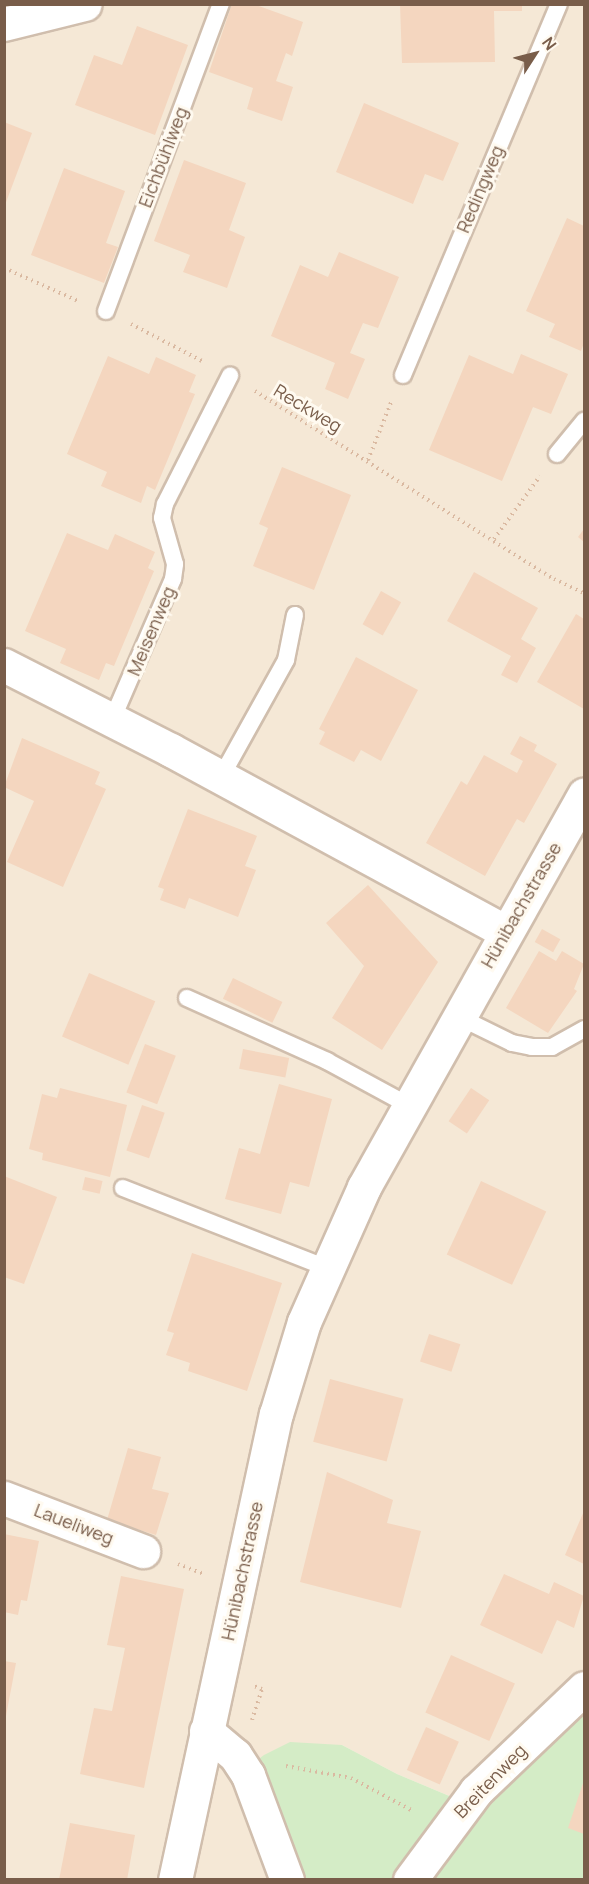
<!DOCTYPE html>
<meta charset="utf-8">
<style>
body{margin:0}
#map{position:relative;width:589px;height:1884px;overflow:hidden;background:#fdf6e9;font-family:Manrope,sans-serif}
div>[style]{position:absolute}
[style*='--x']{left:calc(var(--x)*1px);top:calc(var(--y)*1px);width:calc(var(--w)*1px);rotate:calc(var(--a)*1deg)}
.residential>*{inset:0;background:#f5e8d6}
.green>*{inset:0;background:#d4ecc6}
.building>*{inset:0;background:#f4d6bf;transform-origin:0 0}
.path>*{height:4px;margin-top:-2px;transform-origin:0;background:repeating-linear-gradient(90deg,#dab9a1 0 1.5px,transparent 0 6px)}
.roads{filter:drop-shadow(2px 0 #d0bead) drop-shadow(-2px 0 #d0bead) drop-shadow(0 2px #d0bead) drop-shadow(0 -2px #d0bead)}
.lane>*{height:16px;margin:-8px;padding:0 8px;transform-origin:8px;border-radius:8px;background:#fff}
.street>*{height:33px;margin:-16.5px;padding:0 16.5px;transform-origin:16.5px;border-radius:16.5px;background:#fff}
span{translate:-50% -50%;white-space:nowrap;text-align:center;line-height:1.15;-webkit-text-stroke:6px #fffaf0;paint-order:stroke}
.street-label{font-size:18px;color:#795d4a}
.frame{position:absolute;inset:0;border:6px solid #795d4a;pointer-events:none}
.north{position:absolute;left:505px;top:24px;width:60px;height:60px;-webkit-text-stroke:4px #fffaf0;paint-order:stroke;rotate:54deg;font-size:16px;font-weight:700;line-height:24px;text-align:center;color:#795d4a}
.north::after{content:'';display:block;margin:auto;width:21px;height:27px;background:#795d4a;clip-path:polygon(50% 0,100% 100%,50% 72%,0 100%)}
</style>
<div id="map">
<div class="residential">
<div style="clip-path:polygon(5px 5px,584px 5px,584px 1696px,466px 1803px,397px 1774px,342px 1745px,287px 1879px,5px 1880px)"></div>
</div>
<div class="green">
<div style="clip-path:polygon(584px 1696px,584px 1879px,287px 1879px,244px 1770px,264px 1755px,290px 1742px,342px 1745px,397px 1774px,466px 1803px)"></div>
</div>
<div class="building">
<div style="clip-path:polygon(232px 4px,253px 4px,303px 22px,292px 56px,286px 53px,276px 81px,293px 87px,282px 121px,247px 109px,253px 88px,209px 72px)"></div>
<div style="clip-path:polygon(400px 4px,522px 4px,522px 11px,494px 11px,495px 62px,402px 63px)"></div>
<div style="clip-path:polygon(137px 26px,188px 45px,155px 135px,75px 105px,94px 55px,122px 65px)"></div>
<div style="clip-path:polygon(364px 103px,459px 143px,443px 181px,425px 174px,413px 204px,336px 172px)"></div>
<div style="clip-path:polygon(4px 122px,32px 133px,5px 205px,4px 205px)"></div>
<div style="clip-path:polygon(184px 160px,246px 183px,229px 230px,245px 237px,227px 288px,183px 272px,190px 255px,154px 241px)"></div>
<div style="clip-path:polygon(64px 168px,125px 191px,106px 243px,118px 247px,104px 283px,31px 255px)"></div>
<div style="clip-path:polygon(567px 218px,584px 226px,584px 343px,581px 351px,549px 337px,555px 324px,526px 311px)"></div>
<div style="clip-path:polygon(339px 252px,399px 277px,378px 328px,363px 323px,350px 353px,365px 359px,348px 399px,325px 389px,335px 363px,271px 336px,300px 265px,328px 277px)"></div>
<div style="clip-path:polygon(521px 354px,568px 374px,551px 414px,533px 407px,502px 481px,429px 450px,469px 355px,513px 374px)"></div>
<div style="clip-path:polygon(108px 356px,149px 374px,156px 357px,196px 375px,189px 392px,195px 394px,155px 490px,147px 486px,141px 503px,101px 486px,107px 472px,67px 454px)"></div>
<div style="clip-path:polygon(282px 467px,351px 495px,314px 590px,253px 566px,268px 528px,259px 524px)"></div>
<div style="clip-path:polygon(584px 529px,584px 542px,578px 537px)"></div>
<div style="clip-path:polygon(67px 533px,108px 550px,115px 534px,155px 552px,148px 568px,154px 571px,114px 666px,106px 663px,99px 680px,60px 663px,66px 649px,25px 631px)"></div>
<div style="clip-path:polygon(474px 572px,538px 608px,521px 639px,536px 648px,517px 683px,501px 675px,511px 656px,447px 621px)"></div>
<div style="left:381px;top:591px;width:23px;height:38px;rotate:29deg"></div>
<div style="clip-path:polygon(576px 614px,584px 619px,584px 709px,537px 682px)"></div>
<div style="clip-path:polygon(356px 657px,418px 690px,381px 761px,361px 750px,354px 762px,319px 744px,325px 732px,319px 729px)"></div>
<div style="clip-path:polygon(520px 736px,537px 745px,534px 751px,557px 764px,524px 823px,517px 819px,485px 876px,426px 843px,461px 781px,467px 785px,484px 755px,517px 773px,523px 761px,510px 754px)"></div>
<div style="clip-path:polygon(22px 738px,100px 772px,95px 784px,106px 789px,63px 887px,7px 862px,34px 801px,4px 787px)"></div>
<div style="clip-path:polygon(188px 809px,257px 836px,245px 866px,256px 870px,238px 917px,189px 898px,185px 909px,160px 900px,164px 889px,158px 887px)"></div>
<div style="clip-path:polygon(368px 885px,438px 962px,382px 1050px,332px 1018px,364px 966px,326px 923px)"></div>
<div style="left:542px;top:929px;width:21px;height:15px;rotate:29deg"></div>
<div style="clip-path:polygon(539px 951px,556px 961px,562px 951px,584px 964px,574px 989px,577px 991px,548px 1033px,506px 1008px)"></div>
<div style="left:89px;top:973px;width:72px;height:69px;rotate:23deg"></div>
<div style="left:233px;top:978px;width:55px;height:23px;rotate:26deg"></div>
<div style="left:145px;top:1044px;width:33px;height:52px;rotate:21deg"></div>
<div style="left:243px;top:1049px;width:47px;height:20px;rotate:11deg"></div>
<div style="clip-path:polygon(279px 1084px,332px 1099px,309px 1187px,290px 1182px,281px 1214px,225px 1199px,239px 1148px,260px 1154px)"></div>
<div style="clip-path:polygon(60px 1088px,127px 1105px,110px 1177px,42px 1160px,43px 1153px,29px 1149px,42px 1094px,57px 1098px)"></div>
<div style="left:471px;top:1088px;width:22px;height:40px;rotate:34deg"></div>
<div style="left:142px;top:1105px;width:24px;height:48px;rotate:19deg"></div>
<div style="clip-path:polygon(4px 1176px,57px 1197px,24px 1284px,4px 1277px)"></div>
<div style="left:85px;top:1177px;width:18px;height:13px;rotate:13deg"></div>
<div style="left:481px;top:1181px;width:72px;height:81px;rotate:25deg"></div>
<div style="clip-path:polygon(192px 1253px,282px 1283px,247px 1391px,188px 1371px,190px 1363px,166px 1355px,174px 1333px,167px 1331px)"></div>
<div style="left:429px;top:1334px;width:33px;height:29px;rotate:18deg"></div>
<div style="left:330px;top:1379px;width:76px;height:65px;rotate:15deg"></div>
<div style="clip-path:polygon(128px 1448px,161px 1457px,152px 1489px,169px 1493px,156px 1535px,107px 1520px)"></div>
<div style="clip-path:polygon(327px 1472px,393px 1500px,387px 1523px,421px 1531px,401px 1608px,300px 1582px)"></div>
<div style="clip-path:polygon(584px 1511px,584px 1564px,565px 1555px)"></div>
<div style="clip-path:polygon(4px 1534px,39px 1541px,27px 1601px,21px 1600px,18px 1615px,4px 1612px)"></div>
<div style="clip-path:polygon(504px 1574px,549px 1594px,554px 1582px,584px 1596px,574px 1628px,557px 1620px,542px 1654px,480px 1625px)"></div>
<div style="clip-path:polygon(121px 1576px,184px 1589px,144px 1788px,80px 1774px,94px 1708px,112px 1711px,125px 1648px,107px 1645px)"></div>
<div style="left:451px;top:1655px;width:70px;height:63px;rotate:24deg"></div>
<div style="clip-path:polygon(4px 1661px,16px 1663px,6px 1716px,4px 1716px)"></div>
<div style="left:426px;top:1727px;width:36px;height:47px;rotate:24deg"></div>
<div style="clip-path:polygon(584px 1780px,584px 1834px,568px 1828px)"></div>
<div style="clip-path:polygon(70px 1823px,135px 1835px,127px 1880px,59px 1880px)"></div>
</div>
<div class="path">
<div style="--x:4;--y:268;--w:81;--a:24"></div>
<div style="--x:131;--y:324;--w:82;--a:27.5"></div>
<div style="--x:255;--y:391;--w:353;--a:32.2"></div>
<div style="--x:554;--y:579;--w:33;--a:25"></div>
<div style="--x:368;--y:460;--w:65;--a:-68.2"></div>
<div style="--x:494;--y:539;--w:78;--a:-53.9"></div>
<div style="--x:178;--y:1564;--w:28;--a:21"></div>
<div style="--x:252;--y:1720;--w:33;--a:-72"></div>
<div style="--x:262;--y:1689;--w:9;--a:-159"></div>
<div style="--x:286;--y:1766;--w:66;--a:10.5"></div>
<div style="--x:351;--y:1778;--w:70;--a:28"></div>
</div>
<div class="roads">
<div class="lane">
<div style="--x:106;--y:311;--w:328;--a:-69.5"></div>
<div style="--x:403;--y:375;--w:402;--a:-67.2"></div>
<div style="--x:557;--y:454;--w:43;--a:-50.7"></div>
<div style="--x:112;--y:720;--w:154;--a:-66.6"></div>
<div style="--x:173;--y:579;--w:15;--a:-82"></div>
<div style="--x:175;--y:564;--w:48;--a:-105.8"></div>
<div style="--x:162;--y:518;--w:14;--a:-78"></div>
<div style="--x:165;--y:504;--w:144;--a:-63.1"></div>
<div style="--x:221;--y:777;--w:134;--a:-60.9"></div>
<div style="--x:286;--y:660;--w:46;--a:-78.7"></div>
<div style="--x:187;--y:998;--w:154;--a:24.2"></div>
<div style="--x:327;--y:1061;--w:92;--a:28.5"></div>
<div style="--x:457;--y:1016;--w:61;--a:26.1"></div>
<div style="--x:512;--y:1043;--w:20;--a:11"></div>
<div style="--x:532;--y:1047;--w:20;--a:0"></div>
<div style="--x:552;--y:1047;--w:37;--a:-29"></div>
<div style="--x:123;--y:1188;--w:217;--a:21.4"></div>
</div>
<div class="street">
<div style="--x:4;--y:24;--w:83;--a:-13.9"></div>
<div style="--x:4;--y:665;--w:187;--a:27"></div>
<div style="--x:171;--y:750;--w:381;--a:28.5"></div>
<div style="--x:4;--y:1498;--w:149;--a:20.9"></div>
<div style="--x:206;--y:1731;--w:38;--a:40"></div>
<div style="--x:235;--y:1755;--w:24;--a:57"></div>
<div style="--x:248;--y:1775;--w:112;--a:69.6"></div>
<div style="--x:175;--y:1880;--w:477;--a:-77.8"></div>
<div style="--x:276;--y:1414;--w:96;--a:-73.1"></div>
<div style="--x:304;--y:1322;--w:148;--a:-66"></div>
<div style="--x:364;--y:1187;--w:450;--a:-60.7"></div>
<div style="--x:410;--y:1880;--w:111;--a:-53.4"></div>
<div style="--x:476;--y:1791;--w:149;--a:-43.6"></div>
</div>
</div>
<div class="street-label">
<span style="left:163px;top:157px;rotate:-69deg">Eichbühlweg</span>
<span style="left:480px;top:189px;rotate:-67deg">Redingweg</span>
<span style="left:308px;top:408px;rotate:31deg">Reckweg</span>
<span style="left:151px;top:631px;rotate:-67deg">Meisenweg</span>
<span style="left:521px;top:905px;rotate:-60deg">Hünibachstrasse</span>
<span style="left:74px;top:1524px;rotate:21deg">Laueliweg</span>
<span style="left:242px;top:1571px;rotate:-78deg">Hünibachstrasse</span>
<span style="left:490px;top:1781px;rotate:-46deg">Breitenweg</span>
</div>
<div class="frame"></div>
<div class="north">N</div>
</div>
